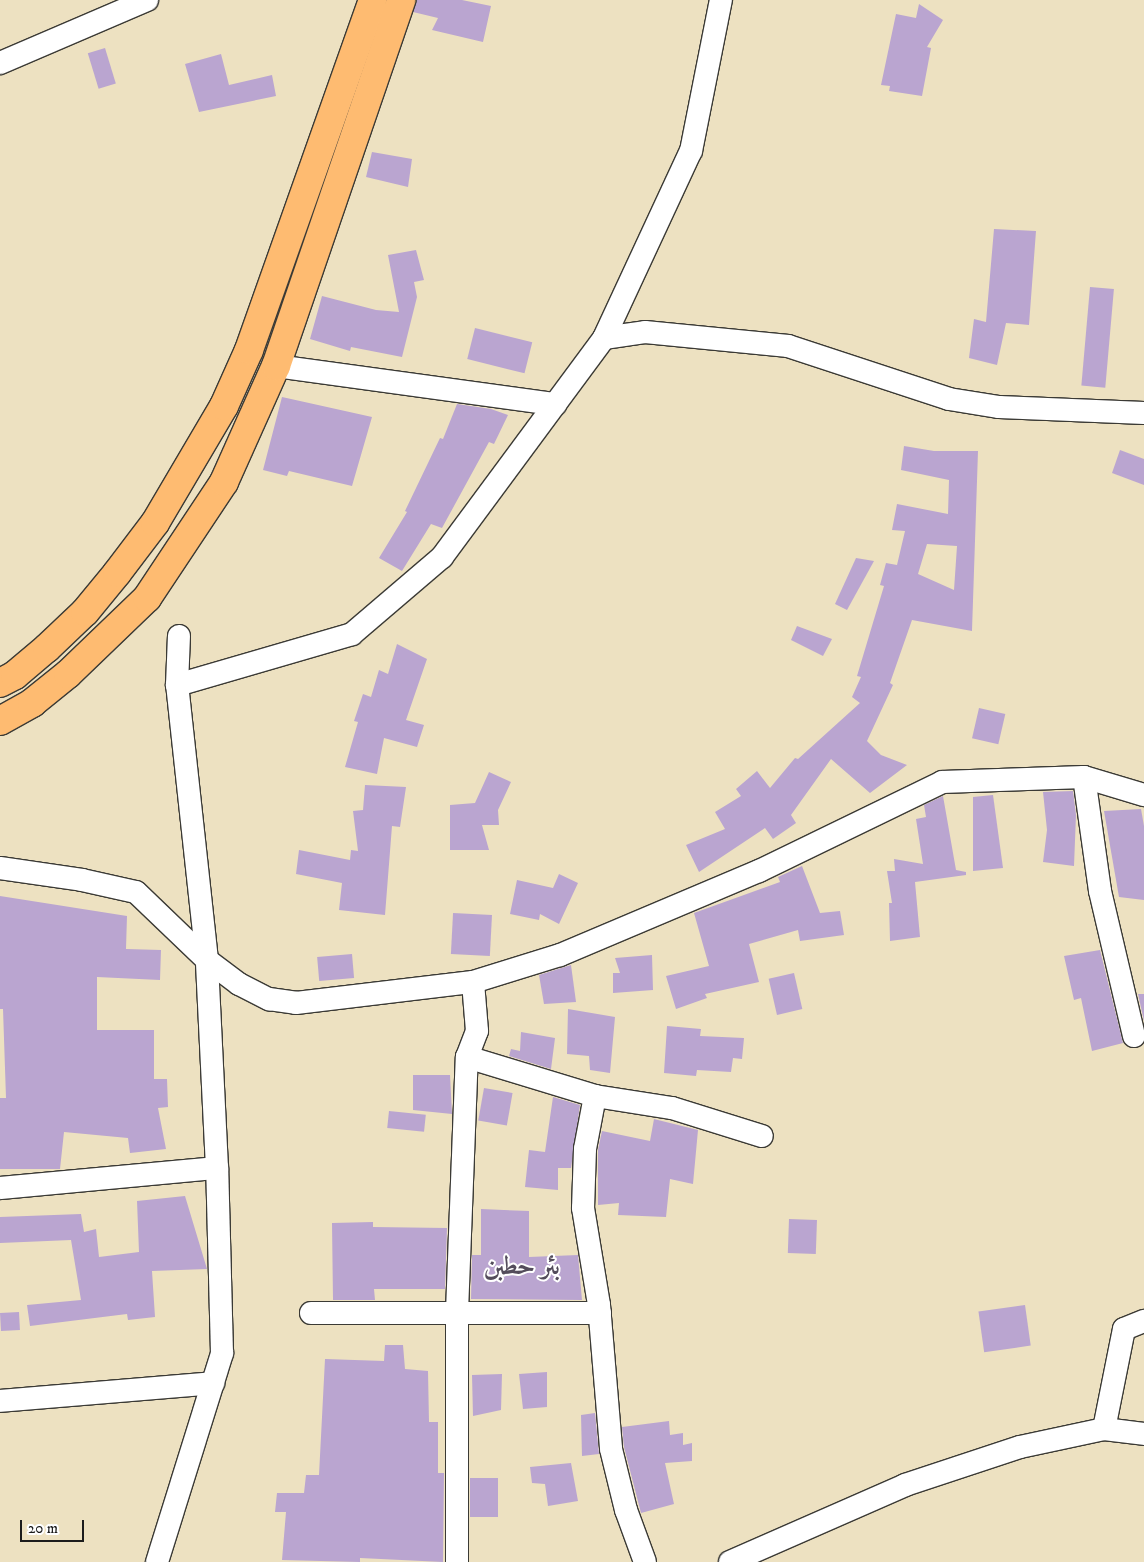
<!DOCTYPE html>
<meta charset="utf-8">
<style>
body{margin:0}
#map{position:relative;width:1144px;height:1562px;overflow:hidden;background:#ede1c1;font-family:"IM FELL DW Pica",Amiri,serif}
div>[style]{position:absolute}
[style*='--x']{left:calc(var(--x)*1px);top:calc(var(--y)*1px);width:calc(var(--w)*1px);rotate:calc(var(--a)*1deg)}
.building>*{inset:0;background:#baa5d0;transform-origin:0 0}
.roads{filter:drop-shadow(1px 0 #3b3a35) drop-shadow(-1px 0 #3b3a35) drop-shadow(0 1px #3b3a35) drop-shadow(0 -1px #3b3a35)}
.minor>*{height:22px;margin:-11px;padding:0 11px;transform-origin:11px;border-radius:11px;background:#fff}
.primary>*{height:28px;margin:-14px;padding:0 14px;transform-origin:14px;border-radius:14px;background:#febb71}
span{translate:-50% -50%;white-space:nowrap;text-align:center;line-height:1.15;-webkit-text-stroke:4px #fff;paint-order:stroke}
.district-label{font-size:26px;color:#534c5b;font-weight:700}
.scale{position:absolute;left:20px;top:1520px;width:64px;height:22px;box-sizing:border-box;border:2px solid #1c1c1c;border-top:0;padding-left:6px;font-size:15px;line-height:18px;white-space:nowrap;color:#1c1c1c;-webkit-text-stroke:4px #fff;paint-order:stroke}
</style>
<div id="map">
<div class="building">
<div style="clip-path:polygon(416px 0,462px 0,491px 6px,483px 42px,432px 30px,438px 18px,413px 12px)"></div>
<div style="clip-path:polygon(919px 4px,943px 20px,927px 47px,931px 48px,922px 96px,889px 91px,890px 86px,881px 85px,896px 14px,916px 18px)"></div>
<div style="left:105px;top:48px;width:37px;height:18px;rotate:73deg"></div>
<div style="clip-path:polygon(221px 54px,229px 85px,272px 75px,276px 96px,199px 112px,185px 64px)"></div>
<div style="clip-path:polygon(372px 152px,412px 159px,408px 187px,366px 177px)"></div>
<div style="clip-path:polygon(994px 229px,1036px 231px,1029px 325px,1006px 323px,997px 365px,969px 358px,974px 319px,986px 322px)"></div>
<div style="clip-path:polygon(416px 250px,424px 280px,414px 282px,417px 297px,402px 357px,351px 347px,350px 351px,310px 339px,322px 296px,376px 310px,399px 312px,388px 255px)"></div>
<div style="left:1090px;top:287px;width:24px;height:99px;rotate:5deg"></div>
<div style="left:475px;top:328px;width:59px;height:32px;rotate:14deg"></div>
<div style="clip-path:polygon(282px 397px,372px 417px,352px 486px,289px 471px,287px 476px,263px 470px)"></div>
<div style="clip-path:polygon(457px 404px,491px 409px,508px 415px,494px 444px,489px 442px,442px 528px,431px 524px,402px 571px,379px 558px,407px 512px,405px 511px,440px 438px,443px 439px)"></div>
<div style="clip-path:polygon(evenodd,904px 446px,934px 451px,978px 451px,972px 631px,912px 620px,890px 683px,893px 685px,867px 741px,881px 755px,907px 765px,870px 793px,831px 759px,791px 815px,796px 823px,773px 839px,765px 828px,699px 872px,686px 845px,725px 829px,715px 812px,741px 796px,736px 789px,757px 771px,770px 788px,795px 758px,798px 759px,860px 703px,852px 697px,861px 677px,857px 676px,884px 586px,880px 585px,886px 563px,897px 565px,905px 531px,892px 530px,897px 504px,948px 514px,949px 480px,901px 470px,904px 446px,927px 544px,957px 546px,954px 590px,918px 574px,927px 544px)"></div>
<div style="clip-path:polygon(1120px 450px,1144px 459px,1144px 485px,1112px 473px)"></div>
<div style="clip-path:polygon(856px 558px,874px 561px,847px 610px,835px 604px)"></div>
<div style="clip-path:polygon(797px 626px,832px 639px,823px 656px,791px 640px)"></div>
<div style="clip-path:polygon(397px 644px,427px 659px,406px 720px,424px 725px,417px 747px,384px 738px,377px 774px,345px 767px,358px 722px,354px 721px,363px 694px,371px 697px,379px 670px,388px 674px)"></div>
<div style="left:979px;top:708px;width:27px;height:31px;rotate:13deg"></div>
<div style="clip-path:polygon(489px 772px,511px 782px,498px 810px,499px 825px,482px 825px,489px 850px,450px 850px,450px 805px,475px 803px)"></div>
<div style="clip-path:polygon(365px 785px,406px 787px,400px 827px,392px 826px,385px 915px,339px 910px,342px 883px,296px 874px,299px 850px,350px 860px,351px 850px,358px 851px,353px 811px,363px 810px)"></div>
<div style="clip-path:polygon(1073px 791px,1076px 815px,1074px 866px,1043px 862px,1047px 830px,1043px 792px)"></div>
<div style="clip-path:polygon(993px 795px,1003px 868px,973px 871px,973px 797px)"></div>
<div style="clip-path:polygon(943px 796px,956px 870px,966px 872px,966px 875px,915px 882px,920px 937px,890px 941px,889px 903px,892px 903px,887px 871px,895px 871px,894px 859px,923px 864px,916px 819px,926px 817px,924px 805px)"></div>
<div style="clip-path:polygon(1141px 809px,1144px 826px,1144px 900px,1119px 897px,1104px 811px)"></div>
<div style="clip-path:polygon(802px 866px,820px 913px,840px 911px,844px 935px,800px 941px,798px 930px,749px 944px,759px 982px,705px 994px,707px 998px,676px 1009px,666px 976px,709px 966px,694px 913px,780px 882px,778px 877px)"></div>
<div style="clip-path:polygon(559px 874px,578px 883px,559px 924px,540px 914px,539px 920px,510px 914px,517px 880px,553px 888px)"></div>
<div style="clip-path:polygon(0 896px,127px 916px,126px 949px,161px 950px,160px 980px,97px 977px,97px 1030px,154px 1030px,154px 1079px,167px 1079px,168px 1107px,158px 1108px,166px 1149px,130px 1153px,128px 1138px,64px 1132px,60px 1169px,0 1169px,0 1098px,6px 1098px,3px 1009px,0 1009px)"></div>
<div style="left:492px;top:915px;width:41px;height:39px;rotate:93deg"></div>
<div style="clip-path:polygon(1100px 950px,1123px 1043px,1092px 1051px,1081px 998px,1074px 1000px,1064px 956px)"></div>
<div style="left:352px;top:954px;width:24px;height:35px;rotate:85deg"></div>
<div style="clip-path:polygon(652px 955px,653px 990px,613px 993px,613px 973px,620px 973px,615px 958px)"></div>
<div style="clip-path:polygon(571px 965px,576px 1002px,544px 1004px,539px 975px)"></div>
<div style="left:794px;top:973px;width:37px;height:26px;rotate:77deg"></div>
<div style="clip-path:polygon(1138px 994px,1144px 994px,1144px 1021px)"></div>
<div style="clip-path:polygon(568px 1009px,615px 1017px,610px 1073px,590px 1070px,589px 1056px,567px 1054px)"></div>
<div style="clip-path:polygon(667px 1026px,701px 1029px,700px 1036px,744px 1038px,742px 1059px,733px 1058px,731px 1072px,697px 1070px,696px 1076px,664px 1073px)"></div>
<div style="clip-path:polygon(521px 1032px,555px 1038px,551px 1069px,509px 1056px,511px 1049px,520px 1051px)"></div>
<div style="clip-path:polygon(413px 1075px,450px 1075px,452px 1114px,413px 1110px)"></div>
<div style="left:484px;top:1088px;width:29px;height:33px;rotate:10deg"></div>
<div style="clip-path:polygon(553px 1097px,580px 1105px,571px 1168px,558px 1168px,558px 1190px,525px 1187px,529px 1150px,545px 1152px)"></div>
<div style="left:389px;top:1111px;width:37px;height:17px;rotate:6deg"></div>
<div style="clip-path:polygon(654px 1119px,698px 1130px,693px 1184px,670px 1179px,666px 1217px,618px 1215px,619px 1203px,598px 1205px,598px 1150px,602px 1131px,650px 1141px)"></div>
<div style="clip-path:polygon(185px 1196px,207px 1269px,152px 1271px,155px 1317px,128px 1320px,127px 1314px,30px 1326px,27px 1305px,81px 1300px,71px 1240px,0 1243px,0 1217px,81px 1214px,84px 1232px,96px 1229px,99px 1257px,139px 1252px,137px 1201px)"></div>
<div style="clip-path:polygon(481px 1209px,529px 1211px,529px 1257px,578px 1255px,582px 1300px,471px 1299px,472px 1255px,481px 1255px)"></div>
<div style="left:789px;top:1219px;width:28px;height:34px;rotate:2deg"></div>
<div style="clip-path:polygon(373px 1222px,373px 1227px,447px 1228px,445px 1289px,374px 1289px,375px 1300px,333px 1300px,332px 1223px)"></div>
<div style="left:1025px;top:1305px;width:41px;height:47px;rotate:82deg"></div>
<div style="left:19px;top:1312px;width:18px;height:19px;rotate:87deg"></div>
<div style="clip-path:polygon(385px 1345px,403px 1345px,405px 1369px,428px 1371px,429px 1422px,438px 1422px,438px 1473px,444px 1473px,443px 1562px,360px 1558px,360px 1562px,282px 1560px,286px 1512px,275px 1512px,277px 1493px,304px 1493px,306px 1475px,319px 1475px,325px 1359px,384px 1361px)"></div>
<div style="clip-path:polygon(547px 1372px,547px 1407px,523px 1409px,519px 1374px)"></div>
<div style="clip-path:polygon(502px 1374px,501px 1410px,473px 1416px,472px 1375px)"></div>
<div style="clip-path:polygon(595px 1413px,599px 1454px,582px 1456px,581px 1415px)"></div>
<div style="clip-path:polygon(669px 1421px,670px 1435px,683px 1433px,683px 1445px,692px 1443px,692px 1461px,665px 1463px,674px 1504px,641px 1513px,624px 1447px,622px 1427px)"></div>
<div style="clip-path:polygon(571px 1463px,578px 1501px,548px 1506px,545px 1484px,532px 1483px,530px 1467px)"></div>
<div style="left:470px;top:1478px;width:28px;height:39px"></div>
</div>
<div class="roads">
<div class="minor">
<div style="--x:0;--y:63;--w:160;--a:-23.2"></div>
<div style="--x:604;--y:338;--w:41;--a:-8.3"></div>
<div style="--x:645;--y:332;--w:144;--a:5.6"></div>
<div style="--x:788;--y:346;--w:169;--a:18.2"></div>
<div style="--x:949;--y:399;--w:51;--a:9.1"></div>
<div style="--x:999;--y:407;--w:145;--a:2.4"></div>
<div style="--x:276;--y:366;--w:282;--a:7.8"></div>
<div style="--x:177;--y:685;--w:182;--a:-16.2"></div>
<div style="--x:352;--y:634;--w:118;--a:-40.5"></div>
<div style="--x:442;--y:557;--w:272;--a:-53.5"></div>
<div style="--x:604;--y:338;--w:206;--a:-65.1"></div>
<div style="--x:691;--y:151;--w:154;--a:-78.8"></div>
<div style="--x:1084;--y:777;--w:115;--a:82"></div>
<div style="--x:1100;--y:891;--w:149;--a:76.8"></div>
<div style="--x:0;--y:868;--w:83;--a:8.3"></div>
<div style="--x:82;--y:880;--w:55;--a:12.5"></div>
<div style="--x:136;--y:892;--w:98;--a:43.8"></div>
<div style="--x:207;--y:960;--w:40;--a:37"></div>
<div style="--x:239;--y:984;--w:34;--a:27"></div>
<div style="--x:269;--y:999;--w:27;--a:8"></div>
<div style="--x:296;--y:1003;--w:178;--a:-6.8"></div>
<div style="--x:473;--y:982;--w:91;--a:-17.2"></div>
<div style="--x:560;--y:955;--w:216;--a:-22.9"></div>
<div style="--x:759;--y:871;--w:203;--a:-25.9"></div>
<div style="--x:942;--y:782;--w:142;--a:-2"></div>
<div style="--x:1084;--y:777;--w:63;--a:16.7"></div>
<div style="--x:467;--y:1057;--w:134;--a:16.9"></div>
<div style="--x:595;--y:1096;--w:78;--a:8.9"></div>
<div style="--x:672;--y:1108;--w:94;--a:17.3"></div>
<div style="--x:595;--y:1096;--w:54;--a:100.7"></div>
<div style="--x:585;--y:1149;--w:59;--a:91.9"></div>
<div style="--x:583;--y:1208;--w:98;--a:80.6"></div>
<div style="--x:599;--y:1305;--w:144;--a:85.2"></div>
<div style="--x:611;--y:1449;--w:63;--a:76.2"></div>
<div style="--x:626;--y:1510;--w:55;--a:69.9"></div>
<div style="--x:0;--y:1188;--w:218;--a:-5.3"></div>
<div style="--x:217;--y:1168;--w:208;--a:-92.8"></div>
<div style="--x:207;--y:960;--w:277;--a:-96.2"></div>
<div style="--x:177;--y:685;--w:49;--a:-87.7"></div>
<div style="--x:311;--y:1313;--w:289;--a:0"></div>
<div style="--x:0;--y:1401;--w:214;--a:-4.8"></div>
<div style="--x:1104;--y:1429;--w:102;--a:-78.7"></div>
<div style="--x:1124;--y:1329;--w:22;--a:-22"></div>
<div style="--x:157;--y:1562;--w:219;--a:-72.7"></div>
<div style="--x:222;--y:1353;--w:185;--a:-91.5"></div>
<div style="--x:457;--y:1562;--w:250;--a:-90"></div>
<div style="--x:457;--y:1312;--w:255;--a:-87.8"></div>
<div style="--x:467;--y:1057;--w:28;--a:-69"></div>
<div style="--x:477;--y:1031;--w:49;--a:-94.7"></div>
<div style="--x:730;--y:1562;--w:191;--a:-23.7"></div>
<div style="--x:905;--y:1485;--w:121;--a:-18.3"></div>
<div style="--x:1020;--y:1447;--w:86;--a:-12.1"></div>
<div style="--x:1104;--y:1429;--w:40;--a:7.1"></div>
</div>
<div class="primary">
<div style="--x:0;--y:683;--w:17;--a:-28"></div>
<div style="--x:15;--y:675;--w:42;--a:-40.2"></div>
<div style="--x:47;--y:648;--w:52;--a:-43.5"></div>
<div style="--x:85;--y:612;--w:50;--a:-50.6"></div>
<div style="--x:117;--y:573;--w:63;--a:-52.8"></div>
<div style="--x:155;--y:523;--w:136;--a:-59.5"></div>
<div style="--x:224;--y:406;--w:61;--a:-65.9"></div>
<div style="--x:249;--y:350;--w:371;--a:-70.5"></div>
<div style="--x:0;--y:721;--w:37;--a:-29"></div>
<div style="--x:32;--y:703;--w:46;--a:-38.9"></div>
<div style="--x:68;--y:674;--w:110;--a:-43.9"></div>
<div style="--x:147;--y:598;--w:139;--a:-56.4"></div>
<div style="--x:224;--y:482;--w:127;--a:-65.9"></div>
<div style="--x:276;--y:366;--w:387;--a:-71.1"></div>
</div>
</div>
<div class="district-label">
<span style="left:522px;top:1267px">بئر حطبن</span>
</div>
<div class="scale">20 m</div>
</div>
